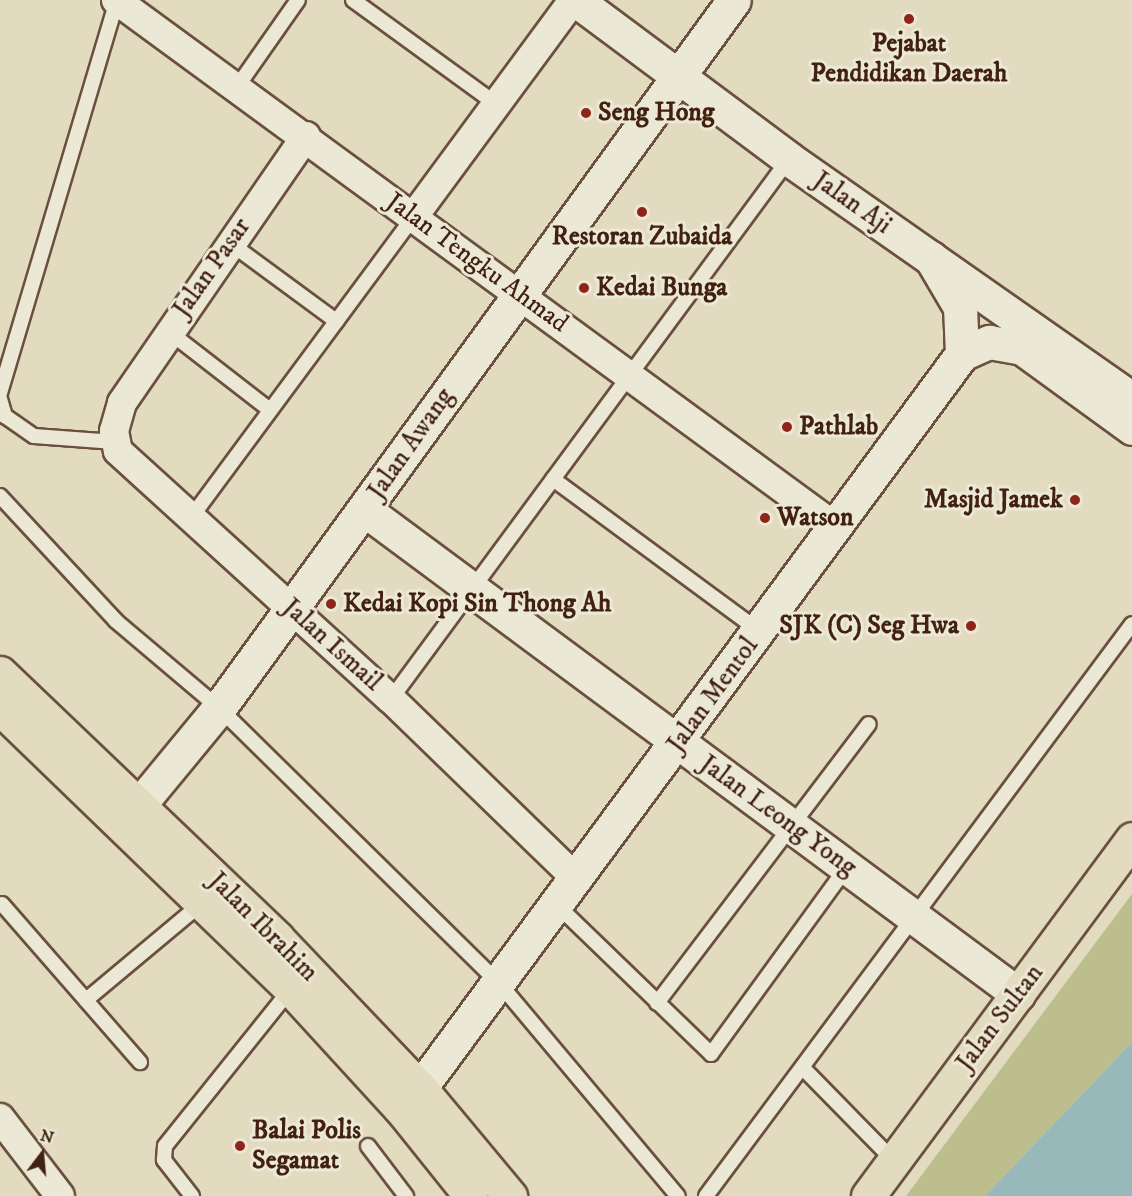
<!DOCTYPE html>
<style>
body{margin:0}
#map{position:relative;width:1132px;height:1196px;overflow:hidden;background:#e2dbc0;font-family:"IM FELL DW Pica",serif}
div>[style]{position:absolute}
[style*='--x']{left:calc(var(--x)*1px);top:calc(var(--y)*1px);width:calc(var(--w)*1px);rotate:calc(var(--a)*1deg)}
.green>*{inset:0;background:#bcbe8d}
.water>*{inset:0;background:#97b9ba}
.roads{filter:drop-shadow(2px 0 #6a503d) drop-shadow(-2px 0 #6a503d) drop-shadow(0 2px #6a503d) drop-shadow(0 -2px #6a503d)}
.lane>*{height:14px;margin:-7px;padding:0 7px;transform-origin:7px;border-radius:7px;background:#ece8d6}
.street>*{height:28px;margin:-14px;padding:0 14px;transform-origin:14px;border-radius:14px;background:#ece8d6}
.secondary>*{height:33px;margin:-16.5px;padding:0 16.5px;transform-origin:16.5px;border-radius:16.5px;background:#ece8d6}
.highway>*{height:33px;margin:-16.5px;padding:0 16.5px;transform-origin:16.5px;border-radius:16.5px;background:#e2dbc0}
.dots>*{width:16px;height:16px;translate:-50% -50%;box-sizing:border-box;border:3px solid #ece8d6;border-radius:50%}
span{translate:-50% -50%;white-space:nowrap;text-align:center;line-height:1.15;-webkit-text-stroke:6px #ece8d6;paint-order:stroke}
.poi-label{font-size:26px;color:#422111;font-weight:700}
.left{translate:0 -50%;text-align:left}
.right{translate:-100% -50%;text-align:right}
.street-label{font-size:26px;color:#422111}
.north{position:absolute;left:12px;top:1124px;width:60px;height:60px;-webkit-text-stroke:4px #ece8d6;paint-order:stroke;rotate:16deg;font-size:16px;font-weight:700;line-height:24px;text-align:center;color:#422111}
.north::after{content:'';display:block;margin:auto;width:21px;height:27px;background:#422111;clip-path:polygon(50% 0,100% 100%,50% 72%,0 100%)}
</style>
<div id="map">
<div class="green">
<div style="clip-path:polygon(1132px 894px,1132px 1042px,985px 1196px,906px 1196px)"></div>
</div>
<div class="water">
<div style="clip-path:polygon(1132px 1042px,1132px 1196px,985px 1196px)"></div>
</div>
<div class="roads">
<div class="lane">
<div style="--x:353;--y:0;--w:177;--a:36"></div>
<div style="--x:237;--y:87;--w:106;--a:-55"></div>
<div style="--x:230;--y:243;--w:132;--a:36.3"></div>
<div style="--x:168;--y:331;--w:129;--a:37.8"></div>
<div style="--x:0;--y:393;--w:410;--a:-73.4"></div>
<div style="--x:0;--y:399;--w:18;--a:74"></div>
<div style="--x:5;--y:416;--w:35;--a:35"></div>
<div style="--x:34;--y:436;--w:81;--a:4.2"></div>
<div style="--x:553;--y:479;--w:255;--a:36.4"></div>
<div style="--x:0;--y:496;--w:171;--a:47.1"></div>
<div style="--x:116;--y:621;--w:135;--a:40.2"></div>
<div style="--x:219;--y:708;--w:392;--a:44.5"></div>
<div style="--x:499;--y:983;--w:278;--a:50"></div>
<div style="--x:190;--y:519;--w:377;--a:-53.5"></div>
<div style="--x:391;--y:699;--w:671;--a:-53.61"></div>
<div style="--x:2;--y:904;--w:210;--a:48.9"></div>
<div style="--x:558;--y:906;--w:213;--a:44"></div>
<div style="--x:711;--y:1054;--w:231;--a:-54"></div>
<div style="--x:86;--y:1000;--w:151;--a:-39.9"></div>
<div style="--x:657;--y:1003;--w:350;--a:-52.8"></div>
<div style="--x:803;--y:1068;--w:130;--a:45.6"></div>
<div style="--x:368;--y:1146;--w:63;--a:52.8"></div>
<div style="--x:192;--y:1196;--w:46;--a:-127.9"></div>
<div style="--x:164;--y:1160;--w:14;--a:-86"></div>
<div style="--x:165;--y:1146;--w:201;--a:-51.3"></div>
<div style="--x:706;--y:1196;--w:713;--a:-53.32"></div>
</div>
<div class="street">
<div style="--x:116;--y:0;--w:894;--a:36.22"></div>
<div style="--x:306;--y:136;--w:324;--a:124.6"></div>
<div style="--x:122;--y:403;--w:29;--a:106"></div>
<div style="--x:114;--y:431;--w:20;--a:79"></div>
<div style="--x:118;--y:451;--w:369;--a:42.3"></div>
<div style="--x:391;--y:699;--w:260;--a:44.1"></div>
<div style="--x:414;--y:216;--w:268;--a:-53.6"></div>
<div style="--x:0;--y:1118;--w:98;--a:52.4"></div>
</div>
<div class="secondary">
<div style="--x:576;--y:0;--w:266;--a:36.7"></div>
<div style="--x:789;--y:159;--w:419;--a:35"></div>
<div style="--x:962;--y:354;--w:30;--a:-24"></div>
<div style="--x:989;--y:342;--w:34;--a:10"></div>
<div style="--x:1022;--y:348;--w:136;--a:36"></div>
<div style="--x:365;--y:510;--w:813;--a:36.55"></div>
<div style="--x:139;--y:805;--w:126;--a:-50.5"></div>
<div style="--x:219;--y:708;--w:875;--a:-53.97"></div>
<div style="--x:420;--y:1088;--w:912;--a:-53.56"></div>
<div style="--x:962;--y:354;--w:47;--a:-92.4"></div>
<div style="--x:960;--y:307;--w:57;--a:-120.6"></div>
</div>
<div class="highway">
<div style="--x:0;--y:673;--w:383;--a:43.7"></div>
<div style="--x:277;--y:938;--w:207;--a:46.4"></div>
<div style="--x:420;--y:1088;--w:141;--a:50.2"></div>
<div style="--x:0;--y:708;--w:405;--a:44"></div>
<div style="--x:291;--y:989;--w:164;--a:47.5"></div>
<div style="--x:402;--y:1110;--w:110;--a:51.3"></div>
<div style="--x:868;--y:1196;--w:444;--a:-53.5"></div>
</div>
</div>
<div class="dots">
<div style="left:909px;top:19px;background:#8f2418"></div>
<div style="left:586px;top:113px;background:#8f2418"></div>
<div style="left:642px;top:212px;background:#8f2418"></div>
<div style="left:584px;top:288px;background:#8f2418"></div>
<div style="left:787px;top:427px;background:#8f2418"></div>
<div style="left:1075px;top:500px;background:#8f2418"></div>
<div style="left:765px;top:518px;background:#8f2418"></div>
<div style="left:331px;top:604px;background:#8f2418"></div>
<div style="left:971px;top:626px;background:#8f2418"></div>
<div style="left:240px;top:1146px;background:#8f2418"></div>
</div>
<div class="poi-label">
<span style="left:909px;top:59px">Pejabat<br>Pendidikan Daerah</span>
<span class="left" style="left:598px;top:113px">Seng Hong</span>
<span style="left:642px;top:237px">Restoran Zubaida</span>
<span class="left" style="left:596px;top:288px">Kedai Bunga</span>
<span class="left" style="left:799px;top:427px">Pathlab</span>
<span class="right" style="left:1063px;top:500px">Masjid Jamek</span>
<span class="left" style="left:777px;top:518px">Watson</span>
<span class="left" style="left:343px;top:604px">Kedai Kopi Sin Thong Ah</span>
<span class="right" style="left:959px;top:626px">SJK (C) Seg Hwa</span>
<span class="left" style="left:252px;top:1146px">Balai Polis<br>Segamat</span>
</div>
<div class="street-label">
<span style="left:852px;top:203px;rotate:35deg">Jalan Aji</span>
<span style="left:477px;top:263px;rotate:36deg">Jalan Tengku Ahmad</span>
<span style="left:212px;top:268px;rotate:-55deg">Jalan Pasar</span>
<span style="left:411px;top:444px;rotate:-55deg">Jalan Awang</span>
<span style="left:332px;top:645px;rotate:42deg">Jalan Ismail</span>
<span style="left:713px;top:695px;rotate:-54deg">Jalan Mentol</span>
<span style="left:778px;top:816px;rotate:36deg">Jalan Leong Yong</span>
<span style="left:263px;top:927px;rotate:45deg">Jalan Ibrahim</span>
<span style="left:1000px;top:1018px;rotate:-53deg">Jalan Sultan</span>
</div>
<div class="north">N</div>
</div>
